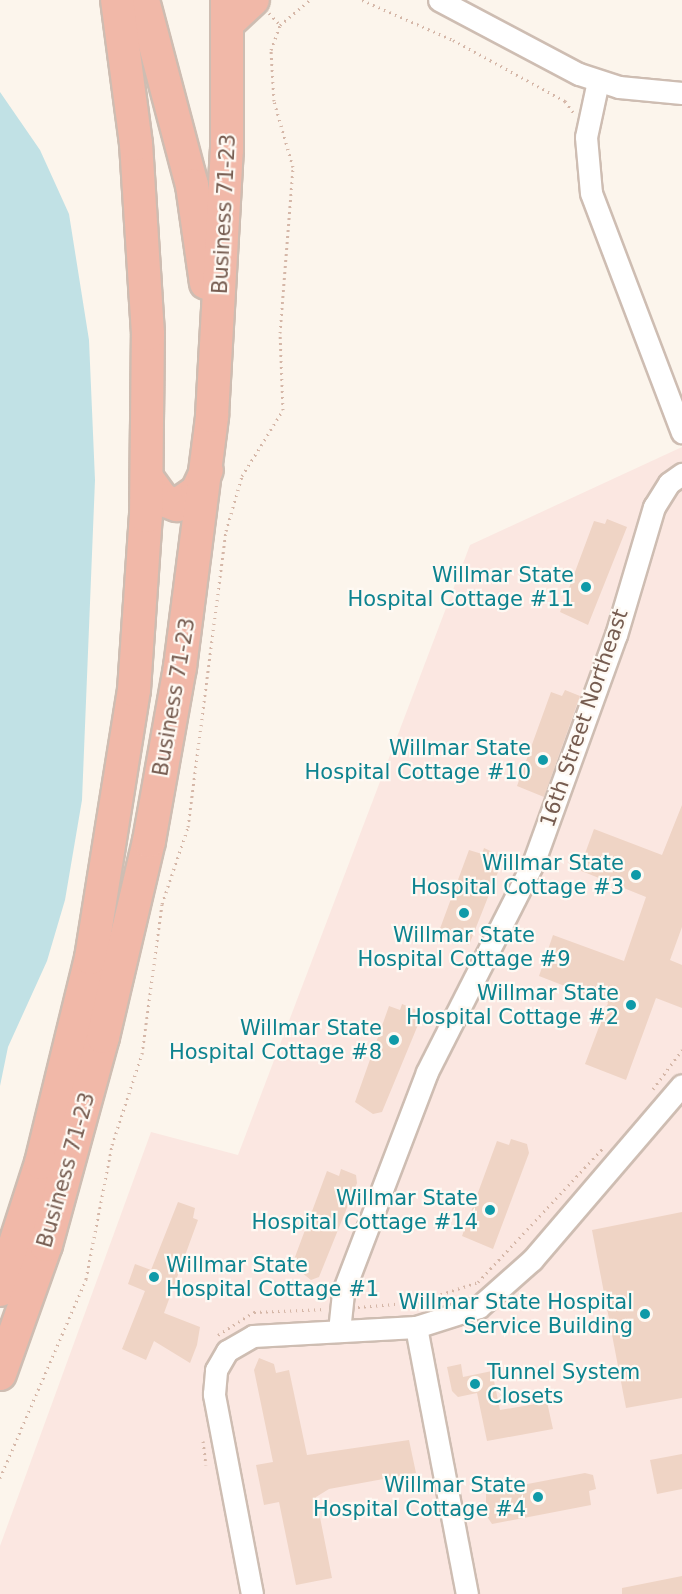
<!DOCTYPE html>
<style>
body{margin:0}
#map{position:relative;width:682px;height:1594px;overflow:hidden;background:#fcf5ec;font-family:"DejaVu Sans",sans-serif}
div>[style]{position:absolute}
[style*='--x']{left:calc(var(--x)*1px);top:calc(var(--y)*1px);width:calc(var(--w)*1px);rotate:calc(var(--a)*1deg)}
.commercial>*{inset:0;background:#fbe7e1}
.water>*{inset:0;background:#c1e1e5}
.building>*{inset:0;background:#efd4c5}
.path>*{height:3px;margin-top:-1.5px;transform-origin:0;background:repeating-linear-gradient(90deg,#d5b7a8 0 1.5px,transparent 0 6px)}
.roads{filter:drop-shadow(2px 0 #cebdb2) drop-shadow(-2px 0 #cebdb2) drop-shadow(0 2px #cebdb2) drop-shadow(0 -2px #cebdb2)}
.minor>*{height:21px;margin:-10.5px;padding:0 10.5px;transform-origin:10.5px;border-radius:10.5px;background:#fff}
.highway>*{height:32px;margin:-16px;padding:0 16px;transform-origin:16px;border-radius:16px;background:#f1b8a8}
.dots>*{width:16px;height:16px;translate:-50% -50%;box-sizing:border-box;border:3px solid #fef9f3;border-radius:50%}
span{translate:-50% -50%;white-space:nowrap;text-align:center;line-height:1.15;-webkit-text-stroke:4.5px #fef9f3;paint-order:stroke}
.street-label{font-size:21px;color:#765c50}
.culture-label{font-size:21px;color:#0d838f}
.right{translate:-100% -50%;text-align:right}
.left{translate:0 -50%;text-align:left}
</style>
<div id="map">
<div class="commercial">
<div style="clip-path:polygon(682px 447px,682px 1594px,0 1594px,0 1546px,151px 1132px,238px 1155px,470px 545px)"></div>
</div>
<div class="water">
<div style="clip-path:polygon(0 92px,40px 150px,69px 214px,89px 340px,95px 480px,82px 800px,65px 900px,47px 961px,8px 1047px,0 1086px)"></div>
</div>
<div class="building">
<div style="clip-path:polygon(607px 519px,627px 527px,588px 625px,560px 612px,594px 521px,605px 524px)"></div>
<div style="clip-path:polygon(565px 690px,580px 696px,544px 797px,517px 786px,551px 692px,562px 696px)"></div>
<div style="clip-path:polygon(682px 805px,682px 927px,670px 960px,682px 965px,682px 1008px,656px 998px,626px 1080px,585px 1064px,608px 1003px,539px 976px,553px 935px,624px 961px,646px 897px,579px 870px,594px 829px,662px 855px)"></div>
<div style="clip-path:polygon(484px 848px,499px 855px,502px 862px,469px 945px,438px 934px,469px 850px,482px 854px)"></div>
<div style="clip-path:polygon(402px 1004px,419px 1011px,420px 1020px,382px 1112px,373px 1114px,355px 1102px,389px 1006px,400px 1010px)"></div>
<div style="clip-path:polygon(511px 1139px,527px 1144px,529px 1153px,493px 1249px,462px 1236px,497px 1141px,509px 1145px)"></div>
<div style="clip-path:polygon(341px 1169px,356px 1175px,357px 1183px,319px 1277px,311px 1280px,292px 1265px,327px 1171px,339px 1176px)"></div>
<div style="clip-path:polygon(178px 1202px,195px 1208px,193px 1218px,198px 1220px,164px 1313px,200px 1327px,197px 1345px,190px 1363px,154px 1341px,146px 1360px,122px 1349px,145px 1291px,128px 1284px,135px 1264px,151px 1270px)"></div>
<div style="clip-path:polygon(682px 1212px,682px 1398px,626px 1408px,592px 1230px)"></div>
<div style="clip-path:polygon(259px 1358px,274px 1364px,276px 1373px,289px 1370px,307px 1455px,409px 1440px,416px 1473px,329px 1489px,316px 1497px,332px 1578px,296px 1585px,279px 1502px,264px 1505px,256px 1465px,273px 1462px,254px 1370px)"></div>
<div style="clip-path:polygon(461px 1364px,463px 1377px,492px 1371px,500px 1410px,547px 1402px,553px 1429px,487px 1441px,477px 1393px,458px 1397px,452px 1391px,447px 1367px)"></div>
<div style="clip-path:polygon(682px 1454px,682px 1489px,657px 1494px,650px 1460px)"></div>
<div style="clip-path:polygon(585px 1473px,593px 1475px,596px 1489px,589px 1491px,591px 1505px,492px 1524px,486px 1515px,486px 1492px)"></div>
<div style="clip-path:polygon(682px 1576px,682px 1594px,622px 1594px,622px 1588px)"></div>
</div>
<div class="path">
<div style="--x:362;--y:0;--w:99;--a:23.7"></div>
<div style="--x:453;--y:40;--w:128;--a:28.6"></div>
<div style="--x:565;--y:101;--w:14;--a:54"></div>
<div style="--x:269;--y:13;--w:16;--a:47"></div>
<div style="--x:653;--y:1089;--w:49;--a:-53.4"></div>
<div style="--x:358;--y:1307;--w:60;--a:-4.8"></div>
<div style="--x:418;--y:1302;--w:63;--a:-18.4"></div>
<div style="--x:478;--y:1282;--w:185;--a:-47"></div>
<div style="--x:218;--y:1335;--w:43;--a:-32.6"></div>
<div style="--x:254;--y:1312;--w:71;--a:-2.4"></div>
<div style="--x:203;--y:1441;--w:24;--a:83"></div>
<div style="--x:0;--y:1478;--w:217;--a:-66.6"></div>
<div style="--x:86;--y:1279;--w:136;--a:-79"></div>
<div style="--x:112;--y:1145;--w:96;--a:-71.8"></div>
<div style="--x:142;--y:1054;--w:151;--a:-82.4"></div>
<div style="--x:162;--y:904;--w:81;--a:-71.3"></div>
<div style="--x:188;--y:827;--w:298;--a:-82.7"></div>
<div style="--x:226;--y:531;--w:57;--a:-73.8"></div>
<div style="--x:242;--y:476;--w:78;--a:-58.2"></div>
<div style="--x:283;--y:410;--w:77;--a:-92.2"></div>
<div style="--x:280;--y:333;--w:167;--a:-85.5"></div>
<div style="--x:293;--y:167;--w:69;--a:-106.1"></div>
<div style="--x:274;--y:101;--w:51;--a:-93.4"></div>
<div style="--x:271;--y:50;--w:27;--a:-70"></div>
<div style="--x:280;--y:25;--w:39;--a:-40"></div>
</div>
<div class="roads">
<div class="minor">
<div style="--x:439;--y:0;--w:158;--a:27.9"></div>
<div style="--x:579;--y:74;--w:42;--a:18"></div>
<div style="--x:619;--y:87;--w:63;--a:5.4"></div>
<div style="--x:598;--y:81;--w:57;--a:102.1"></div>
<div style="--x:586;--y:137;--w:56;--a:84.9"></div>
<div style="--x:591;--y:193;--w:256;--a:69.2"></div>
<div style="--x:416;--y:1327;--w:272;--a:79.2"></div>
<div style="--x:339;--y:1331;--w:39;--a:-84"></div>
<div style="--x:343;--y:1292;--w:235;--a:-69.1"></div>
<div style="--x:427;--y:1072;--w:237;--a:-63.1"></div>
<div style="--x:534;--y:861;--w:240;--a:-70.1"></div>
<div style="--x:616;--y:635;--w:134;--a:-73.5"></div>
<div style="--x:654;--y:507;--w:28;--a:-58"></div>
<div style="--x:669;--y:483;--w:16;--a:-35"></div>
<div style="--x:252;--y:1594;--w:204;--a:-100.8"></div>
<div style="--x:214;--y:1394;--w:24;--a:-85"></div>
<div style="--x:216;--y:1370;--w:22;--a:-60"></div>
<div style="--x:227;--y:1351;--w:30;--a:-30"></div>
<div style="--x:253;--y:1336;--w:163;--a:-3.2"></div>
<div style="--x:416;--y:1327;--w:66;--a:-17.6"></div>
<div style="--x:479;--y:1307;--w:71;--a:-41.6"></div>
<div style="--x:532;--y:1260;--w:230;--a:-49.4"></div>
</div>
<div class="highway">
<div style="--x:143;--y:0;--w:191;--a:75.2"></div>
<div style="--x:192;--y:185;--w:99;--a:81.9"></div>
<div style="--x:228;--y:23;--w:34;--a:-43"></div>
<div style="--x:147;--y:478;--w:27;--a:54"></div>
<div style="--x:163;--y:500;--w:15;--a:20"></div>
<div style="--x:177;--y:505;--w:24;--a:-35"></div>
<div style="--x:197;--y:491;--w:23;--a:-65"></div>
<div style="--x:0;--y:1290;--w:133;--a:-72.1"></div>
<div style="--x:41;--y:1163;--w:211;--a:-76.3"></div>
<div style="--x:91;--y:958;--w:271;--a:-80.9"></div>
<div style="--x:134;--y:690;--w:174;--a:-86.1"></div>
<div style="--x:146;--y:516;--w:182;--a:-89.4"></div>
<div style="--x:148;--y:334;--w:190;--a:-93.6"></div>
<div style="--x:136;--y:144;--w:145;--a:-97.5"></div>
<div style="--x:0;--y:1374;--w:137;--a:-70.4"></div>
<div style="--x:46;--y:1245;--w:216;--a:-74.7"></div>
<div style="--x:103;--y:1037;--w:201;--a:-76.8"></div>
<div style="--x:149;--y:841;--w:177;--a:-79.9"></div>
<div style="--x:180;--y:667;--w:253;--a:-82.7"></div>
<div style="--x:212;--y:416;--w:266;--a:-86.8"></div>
<div style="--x:227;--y:150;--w:150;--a:-90"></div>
</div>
</div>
<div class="dots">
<div style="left:586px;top:587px;background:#0f9aa8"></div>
<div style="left:543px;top:760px;background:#0f9aa8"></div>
<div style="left:636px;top:875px;background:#0f9aa8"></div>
<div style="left:464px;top:913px;background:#0f9aa8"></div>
<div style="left:631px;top:1005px;background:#0f9aa8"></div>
<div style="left:394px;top:1040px;background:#0f9aa8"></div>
<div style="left:490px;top:1210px;background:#0f9aa8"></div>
<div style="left:154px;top:1277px;background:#0f9aa8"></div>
<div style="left:645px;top:1314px;background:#0f9aa8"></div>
<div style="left:475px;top:1384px;background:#0f9aa8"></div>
<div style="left:538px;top:1497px;background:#0f9aa8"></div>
</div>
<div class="street-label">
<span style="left:224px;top:214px;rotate:-87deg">Business 71-23</span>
<span style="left:174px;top:697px;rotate:-80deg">Business 71-23</span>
<span style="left:584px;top:718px;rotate:-71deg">16th Street Northeast</span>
<span style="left:66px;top:1170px;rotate:-74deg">Business 71-23</span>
</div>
<div class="culture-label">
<span class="right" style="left:574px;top:587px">Willmar State<br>Hospital Cottage #11</span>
<span class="right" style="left:531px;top:760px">Willmar State<br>Hospital Cottage #10</span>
<span class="right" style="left:624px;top:875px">Willmar State<br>Hospital Cottage #3</span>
<span style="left:464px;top:947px">Willmar State<br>Hospital Cottage #9</span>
<span class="right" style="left:619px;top:1005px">Willmar State<br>Hospital Cottage #2</span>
<span class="right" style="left:382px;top:1040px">Willmar State<br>Hospital Cottage #8</span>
<span class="right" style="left:478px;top:1210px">Willmar State<br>Hospital Cottage #14</span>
<span class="left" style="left:166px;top:1277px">Willmar State<br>Hospital Cottage #1</span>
<span class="right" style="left:633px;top:1314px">Willmar State Hospital<br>Service Building</span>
<span class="left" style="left:487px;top:1384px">Tunnel System<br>Closets</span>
<span class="right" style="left:526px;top:1497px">Willmar State<br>Hospital Cottage #4</span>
</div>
</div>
